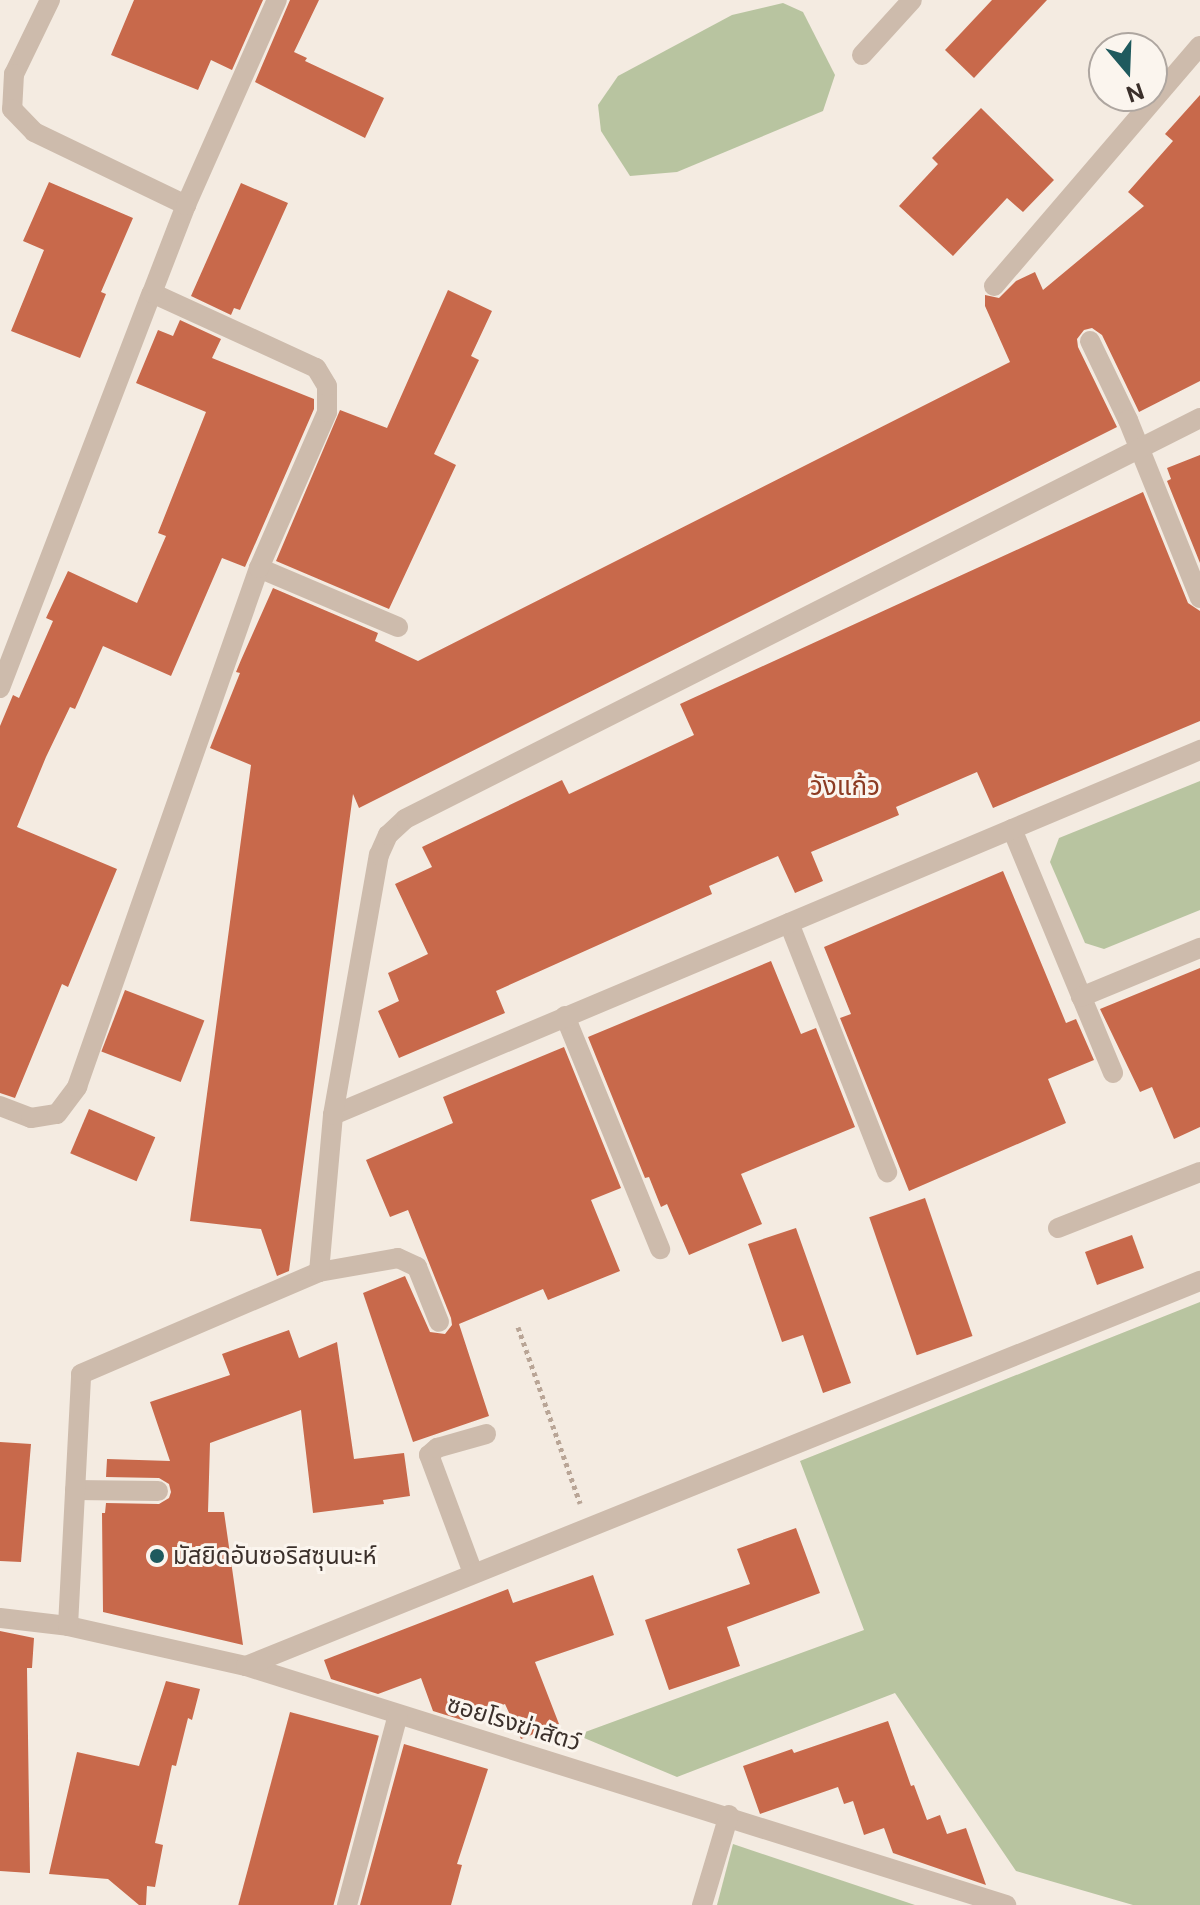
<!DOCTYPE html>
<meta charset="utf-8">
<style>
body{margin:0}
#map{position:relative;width:1200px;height:1905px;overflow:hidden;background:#f4ebe1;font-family:"Public Sans","Noto Sans Thai",sans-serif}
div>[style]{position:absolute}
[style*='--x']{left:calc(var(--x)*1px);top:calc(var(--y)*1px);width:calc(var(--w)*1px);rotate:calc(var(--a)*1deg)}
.green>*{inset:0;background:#b8c4a0}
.building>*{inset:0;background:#c8694b;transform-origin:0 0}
.path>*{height:5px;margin-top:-2.5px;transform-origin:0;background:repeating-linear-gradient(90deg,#b9a596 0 4px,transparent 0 8px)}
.minor>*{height:20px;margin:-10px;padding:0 10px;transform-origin:10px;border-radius:10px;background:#cdbbac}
.dots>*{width:22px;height:22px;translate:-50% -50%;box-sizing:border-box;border:4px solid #fbf5ee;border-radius:50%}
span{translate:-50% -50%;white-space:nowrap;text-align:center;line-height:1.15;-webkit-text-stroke:6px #fbf5ee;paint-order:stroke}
.poi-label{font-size:24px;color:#3b302b}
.left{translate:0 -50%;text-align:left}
.street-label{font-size:24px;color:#3b302b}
.neighbourhood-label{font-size:26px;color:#8c3b22}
.north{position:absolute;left:1088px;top:32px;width:80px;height:80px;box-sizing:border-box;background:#fbf5ee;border:2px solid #aea6a0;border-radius:50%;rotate:161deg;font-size:22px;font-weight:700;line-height:32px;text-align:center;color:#3b302b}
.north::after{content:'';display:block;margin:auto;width:28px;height:36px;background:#1f5a5e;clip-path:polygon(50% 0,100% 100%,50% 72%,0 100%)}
</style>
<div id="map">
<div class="green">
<div style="clip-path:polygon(783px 3px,803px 12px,835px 75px,823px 111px,677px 172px,630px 176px,601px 131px,598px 105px,618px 76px,732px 15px)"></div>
<div style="clip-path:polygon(1200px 781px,1200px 910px,1104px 949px,1085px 943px,1050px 862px,1059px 838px)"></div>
<div style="clip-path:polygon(1200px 1302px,1200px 1905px,1133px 1905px,1016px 1871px,895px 1693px,677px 1777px,577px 1735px,864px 1630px,800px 1461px)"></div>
<div style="clip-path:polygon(733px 1844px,915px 1905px,717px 1905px)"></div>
</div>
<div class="building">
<div style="clip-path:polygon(134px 0,263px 0,232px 70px,211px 60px,198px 90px,111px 55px)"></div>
<div style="clip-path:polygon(290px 0,319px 0,294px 52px,307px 58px,305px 61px,384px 98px,365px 138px,255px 82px)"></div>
<div style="clip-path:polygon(992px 0,1047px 0,974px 78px,945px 50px)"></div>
<div style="clip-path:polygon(1200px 95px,1200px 381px,1139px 412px,1102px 335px,1092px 328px,1084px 330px,1077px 339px,1078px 347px,1117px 427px,359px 808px,353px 794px,289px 1271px,277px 1276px,261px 1229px,190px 1221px,251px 765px,210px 748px,240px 673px,236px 672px,241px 660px,273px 588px,378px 633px,375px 641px,418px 661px,1010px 362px,985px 306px,985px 295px,999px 298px,1016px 281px,1035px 272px,1043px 290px,1144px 206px,1128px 192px,1173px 141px,1165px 134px)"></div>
<div style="clip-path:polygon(981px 108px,1054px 180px,1023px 212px,1007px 198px,953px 256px,899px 206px,938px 164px,932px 158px)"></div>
<div style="clip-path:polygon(49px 182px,133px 218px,101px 292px,106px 294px,80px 358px,11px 331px,44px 250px,23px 241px)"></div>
<div style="clip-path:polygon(241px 183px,288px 203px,240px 310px,234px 308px,231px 315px,191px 296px)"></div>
<div style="clip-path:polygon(448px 290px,492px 311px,471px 356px,479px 360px,434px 454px,456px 465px,389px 609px,276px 561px,340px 410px,387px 428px)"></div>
<div style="clip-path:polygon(180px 320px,221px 339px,212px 358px,314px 399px,314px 409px,245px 567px,222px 558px,171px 676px,103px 646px,75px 709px,70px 707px,46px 757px,17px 827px,117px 869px,68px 987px,62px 984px,15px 1098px,0 1093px,0 726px,13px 695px,19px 698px,53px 621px,46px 618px,68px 571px,137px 603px,166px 536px,158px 533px,206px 412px,136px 383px,158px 330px,173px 336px)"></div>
<div style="clip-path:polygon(1200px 455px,1200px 563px,1167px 481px,1171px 479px,1167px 468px)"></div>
<div style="clip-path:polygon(1143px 492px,1188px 603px,1200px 611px,1200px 721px,993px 808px,977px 772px,896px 807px,899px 815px,811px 852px,823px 881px,795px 893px,778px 856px,709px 886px,712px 894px,496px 991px,505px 1013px,399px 1058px,378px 1011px,399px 1001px,388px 973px,428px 954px,395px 884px,432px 867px,422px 847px,562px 780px,569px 794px,694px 735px,680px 704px)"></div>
<div style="clip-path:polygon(1003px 871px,1066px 1023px,1076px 1019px,1094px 1060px,1048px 1079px,1066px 1123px,909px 1191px,840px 1018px,851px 1014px,824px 947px)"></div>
<div style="clip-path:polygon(771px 961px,801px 1034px,816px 1028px,855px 1127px,741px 1174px,762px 1224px,689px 1255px,667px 1204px,661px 1207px,649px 1177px,645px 1178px,588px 1037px)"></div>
<div style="clip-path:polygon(1200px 968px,1200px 1127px,1174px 1139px,1152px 1087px,1140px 1092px,1100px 1009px)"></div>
<div style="left:125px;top:990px;width:85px;height:66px;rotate:21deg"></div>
<div style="clip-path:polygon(564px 1047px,621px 1188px,591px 1200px,620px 1271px,548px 1300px,543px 1289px,459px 1324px,489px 1416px,413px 1442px,363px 1293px,405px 1276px,430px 1332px,445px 1334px,452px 1325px,451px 1318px,408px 1210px,390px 1217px,366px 1160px,453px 1123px,443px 1097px)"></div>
<div style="left:89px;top:1109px;width:72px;height:48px;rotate:23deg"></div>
<div style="left:925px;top:1198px;width:146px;height:59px;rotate:71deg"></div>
<div style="clip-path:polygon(796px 1228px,851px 1383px,823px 1393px,803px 1335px,782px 1342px,748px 1244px)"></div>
<div style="left:1132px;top:1235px;width:35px;height:50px;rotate:70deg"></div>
<div style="clip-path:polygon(289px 1330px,299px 1358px,337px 1342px,354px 1459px,404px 1453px,410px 1496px,383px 1500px,384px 1504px,313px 1513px,301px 1410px,210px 1443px,208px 1512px,224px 1512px,243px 1645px,103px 1612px,102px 1513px,105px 1513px,106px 1503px,159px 1504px,169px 1498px,171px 1492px,169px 1484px,159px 1478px,106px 1477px,107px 1459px,170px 1461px,150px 1402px,230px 1375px,222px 1354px)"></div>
<div style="clip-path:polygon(0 1442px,31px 1444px,21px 1562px,0 1561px)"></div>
<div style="clip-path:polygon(796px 1528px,820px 1593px,727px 1627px,740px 1666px,669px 1690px,645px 1620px,750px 1584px,737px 1549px)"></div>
<div style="clip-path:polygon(593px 1575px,614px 1635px,535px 1662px,559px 1724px,521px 1739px,505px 1704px,462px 1720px,433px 1711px,421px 1678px,378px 1694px,331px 1679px,324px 1660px,508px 1589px,513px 1603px)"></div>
<div style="clip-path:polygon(0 1631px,34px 1638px,32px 1668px,27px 1668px,30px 1873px,0 1871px)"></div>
<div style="clip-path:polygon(166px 1681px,200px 1689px,192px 1720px,188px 1718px,176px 1766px,172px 1765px,155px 1843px,163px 1845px,155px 1887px,147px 1886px,146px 1905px,139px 1905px,108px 1879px,49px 1874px,77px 1752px,139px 1766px)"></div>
<div style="left:290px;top:1712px;width:92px;height:200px;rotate:15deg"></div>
<div style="clip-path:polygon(888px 1721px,911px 1786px,914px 1785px,927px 1820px,940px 1815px,947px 1834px,966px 1828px,986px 1885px,893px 1853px,884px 1828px,864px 1835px,853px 1801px,844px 1804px,838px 1787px,760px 1814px,743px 1766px,792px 1749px,794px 1753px)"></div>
<div style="clip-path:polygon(404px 1744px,488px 1769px,457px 1864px,462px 1865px,451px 1905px,360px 1905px)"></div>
</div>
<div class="path">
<div style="--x:518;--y:1327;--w:187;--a:70.6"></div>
</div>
<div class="minor">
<div style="--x:50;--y:0;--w:82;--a:115.9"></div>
<div style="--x:14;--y:74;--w:35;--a:93"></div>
<div style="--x:12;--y:109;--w:32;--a:46"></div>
<div style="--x:34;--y:132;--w:169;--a:25.7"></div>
<div style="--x:862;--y:55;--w:74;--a:-47.7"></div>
<div style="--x:994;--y:286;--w:316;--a:-49.4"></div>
<div style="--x:1090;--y:341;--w:88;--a:64.3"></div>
<div style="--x:1128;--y:420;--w:192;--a:68"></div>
<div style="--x:259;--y:568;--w:151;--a:23"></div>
<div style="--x:0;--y:688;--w:423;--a:-69"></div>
<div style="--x:1012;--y:829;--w:264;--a:67.5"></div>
<div style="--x:789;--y:923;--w:268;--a:68.5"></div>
<div style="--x:1081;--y:997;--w:129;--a:-22.4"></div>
<div style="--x:565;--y:1016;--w:252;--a:67.8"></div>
<div style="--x:0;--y:1106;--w:33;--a:21"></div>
<div style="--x:31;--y:1118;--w:26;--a:-9"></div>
<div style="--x:57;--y:1114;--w:34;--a:-53"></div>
<div style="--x:77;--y:1087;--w:550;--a:-70.68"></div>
<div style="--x:259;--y:568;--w:170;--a:-66.4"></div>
<div style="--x:327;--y:412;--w:26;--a:-90"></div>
<div style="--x:327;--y:386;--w:21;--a:-121"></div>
<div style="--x:316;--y:368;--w:180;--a:-155.4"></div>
<div style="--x:152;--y:293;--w:94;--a:-68.9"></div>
<div style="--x:186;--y:205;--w:224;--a:-66.1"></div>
<div style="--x:333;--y:1115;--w:941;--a:-22.83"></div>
<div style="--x:1058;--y:1228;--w:153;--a:-21.5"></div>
<div style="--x:319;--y:1272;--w:80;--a:-10"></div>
<div style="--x:398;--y:1258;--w:21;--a:25"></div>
<div style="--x:417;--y:1267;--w:59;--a:68.2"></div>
<div style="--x:75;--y:1490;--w:83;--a:0.7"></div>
<div style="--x:473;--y:1573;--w:126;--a:-110.4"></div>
<div style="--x:429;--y:1455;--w:11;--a:-41"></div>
<div style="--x:437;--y:1448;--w:51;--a:-15.9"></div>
<div style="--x:0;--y:1618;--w:68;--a:6.7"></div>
<div style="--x:68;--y:1626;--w:182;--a:12.7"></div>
<div style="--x:246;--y:1666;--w:797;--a:17.46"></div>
<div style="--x:68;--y:1626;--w:252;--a:-87"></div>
<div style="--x:81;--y:1374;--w:259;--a:-23.2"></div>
<div style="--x:319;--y:1272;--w:158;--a:-84.9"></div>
<div style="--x:333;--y:1115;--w:264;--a:-80"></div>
<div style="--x:379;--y:855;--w:22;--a:-66"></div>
<div style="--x:388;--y:835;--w:23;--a:-43"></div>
<div style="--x:405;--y:819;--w:890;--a:-26.77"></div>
<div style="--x:246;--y:1666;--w:1029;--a:-21.98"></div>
<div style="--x:347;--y:1905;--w:197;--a:-75"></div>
<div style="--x:702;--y:1905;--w:94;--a:-73.3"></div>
</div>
<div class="dots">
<div style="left:157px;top:1556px;background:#1f5a5e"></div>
</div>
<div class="poi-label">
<span class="left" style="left:173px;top:1556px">มัสยิดอันซอริสซุนนะห์</span>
</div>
<div class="street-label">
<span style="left:514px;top:1723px;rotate:17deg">ซอยโรงฆ่าสัตว์</span>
</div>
<div class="neighbourhood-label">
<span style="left:845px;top:786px">วังแก้ว</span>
</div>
<div class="north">N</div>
</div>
